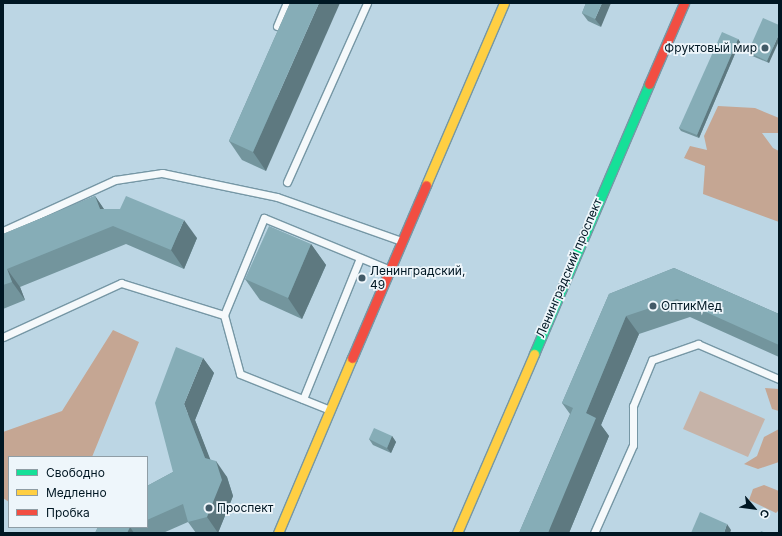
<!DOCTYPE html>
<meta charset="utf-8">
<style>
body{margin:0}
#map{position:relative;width:782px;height:536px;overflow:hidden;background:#bcd6e4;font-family:Inter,sans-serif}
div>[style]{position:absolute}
.green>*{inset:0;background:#c6b3a8}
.forest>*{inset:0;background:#c5a693}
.roads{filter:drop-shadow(1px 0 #7697a5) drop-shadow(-1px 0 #7697a5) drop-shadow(0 1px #7697a5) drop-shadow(0 -1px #7697a5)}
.lane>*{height:7px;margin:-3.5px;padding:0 3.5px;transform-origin:3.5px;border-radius:3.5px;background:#f5f9fb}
.fast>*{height:9px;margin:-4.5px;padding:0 4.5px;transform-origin:4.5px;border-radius:4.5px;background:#16e098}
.slow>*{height:9px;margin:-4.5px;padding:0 4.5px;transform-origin:4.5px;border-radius:4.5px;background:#ffcf43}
.jam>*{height:9px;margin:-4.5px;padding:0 4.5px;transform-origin:4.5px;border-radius:4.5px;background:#f24e42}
.wall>*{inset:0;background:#73959d}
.shaded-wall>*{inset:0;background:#5e7980}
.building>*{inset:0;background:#86adb7}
.dots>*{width:11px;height:11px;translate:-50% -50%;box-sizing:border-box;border:2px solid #eef6fb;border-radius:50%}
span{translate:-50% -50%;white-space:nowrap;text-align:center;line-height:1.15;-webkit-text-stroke:3.5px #eef6fb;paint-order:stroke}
.poi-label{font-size:12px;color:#001723}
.right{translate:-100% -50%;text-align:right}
.left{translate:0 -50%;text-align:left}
.street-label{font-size:12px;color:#001723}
.frame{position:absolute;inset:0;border:4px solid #001723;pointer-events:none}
.legend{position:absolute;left:8px;top:456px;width:140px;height:72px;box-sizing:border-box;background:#eef6fb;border:1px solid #8f9da5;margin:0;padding:5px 7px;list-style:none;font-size:12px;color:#001723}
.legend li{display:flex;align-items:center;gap:8px;height:20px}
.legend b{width:20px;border:1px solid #8f9da5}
.north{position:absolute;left:734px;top:488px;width:40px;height:40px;-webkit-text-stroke:3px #eef6fb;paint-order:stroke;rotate:118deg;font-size:11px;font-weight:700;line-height:16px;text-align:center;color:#001723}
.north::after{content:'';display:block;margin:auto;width:14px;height:18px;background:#001723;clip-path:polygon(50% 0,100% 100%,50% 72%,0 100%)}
</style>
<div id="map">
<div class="green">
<div style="clip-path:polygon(700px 391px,765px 419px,748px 457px,683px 429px)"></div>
</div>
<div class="forest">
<div style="clip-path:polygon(718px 106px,755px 108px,779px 118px,779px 133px,762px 133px,773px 148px,779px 151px,779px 222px,703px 194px,705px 166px,684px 158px,690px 146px,707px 150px,704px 136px)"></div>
<div style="clip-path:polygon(113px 330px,139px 342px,92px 457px,9px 457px,9px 502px,3px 498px,3px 432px,62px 411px)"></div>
<div style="clip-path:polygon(765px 388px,779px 389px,779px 411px,772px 409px)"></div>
<div style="clip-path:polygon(779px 429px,779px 462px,758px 469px,744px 464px,757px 456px,764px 437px)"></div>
<div style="clip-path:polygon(764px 485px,779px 491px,779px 510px,776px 513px,749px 500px,753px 489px)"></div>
</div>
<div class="roads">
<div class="lane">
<div style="left:277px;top:26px;width:25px;rotate:-67deg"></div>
<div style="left:287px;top:182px;width:196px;rotate:-65.9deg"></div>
<div style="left:3px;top:231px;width:123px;rotate:-24.5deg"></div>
<div style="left:115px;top:180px;width:48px;rotate:-8.5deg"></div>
<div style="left:162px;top:173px;width:117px;rotate:11.8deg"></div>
<div style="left:277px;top:197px;width:132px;rotate:19.5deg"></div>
<div style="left:224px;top:315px;width:105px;rotate:-67.6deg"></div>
<div style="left:264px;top:218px;width:136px;rotate:22.4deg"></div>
<div style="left:3px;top:337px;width:130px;rotate:-24.6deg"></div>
<div style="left:121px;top:283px;width:108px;rotate:17.3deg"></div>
<div style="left:224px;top:315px;width:61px;rotate:74.8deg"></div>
<div style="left:240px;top:374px;width:97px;rotate:21.8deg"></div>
<div style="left:303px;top:399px;width:152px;rotate:-68deg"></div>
<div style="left:594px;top:533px;width:96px;rotate:-66.1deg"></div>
<div style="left:633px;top:445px;width:39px;rotate:-90deg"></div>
<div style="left:633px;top:406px;width:50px;rotate:-67.6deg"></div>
<div style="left:652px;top:360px;width:49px;rotate:-19.2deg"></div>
<div style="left:698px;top:344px;width:88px;rotate:23.4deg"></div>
</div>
<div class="fast">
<div style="left:534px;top:354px;width:293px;rotate:-66.9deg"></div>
</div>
<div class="slow">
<div style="left:426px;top:185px;width:198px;rotate:-66.8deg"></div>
<div style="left:278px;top:533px;width:190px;rotate:-67.1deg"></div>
<div style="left:457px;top:533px;width:195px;rotate:-66.7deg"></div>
</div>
<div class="jam">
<div style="left:649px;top:84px;width:88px;rotate:-66.6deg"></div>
<div style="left:352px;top:358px;width:188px;rotate:-66.8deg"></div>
</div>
</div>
<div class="wall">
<div style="clip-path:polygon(290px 3px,266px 171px,242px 160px,229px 141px)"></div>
<div style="clip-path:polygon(586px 3px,601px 27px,588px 21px,582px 13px)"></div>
<div style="clip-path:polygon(779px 25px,769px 63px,750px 55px,748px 52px)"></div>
<div style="clip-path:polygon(738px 39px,740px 42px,699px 138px,681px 131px,679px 128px)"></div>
<div style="clip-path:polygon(95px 196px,104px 209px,197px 238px,184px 269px,126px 244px,20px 287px,25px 300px,3px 309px,3px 234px)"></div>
<div style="clip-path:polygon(311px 244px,326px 265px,302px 319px,260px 300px,245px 279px)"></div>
<div style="clip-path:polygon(674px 268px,779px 314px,779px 357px,690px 317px,639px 334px,601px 425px,609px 436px,569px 533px,519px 533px,570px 414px,562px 403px,609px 294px)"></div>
<div style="clip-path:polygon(203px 358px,214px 373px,195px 420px,210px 460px,227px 477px,233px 496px,218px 533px,196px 533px,188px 522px,163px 533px,95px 533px,98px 527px,147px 527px,147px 486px,173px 472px)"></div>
<div style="clip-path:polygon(392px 436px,396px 442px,391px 453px,373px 445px,369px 439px)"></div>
</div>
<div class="shaded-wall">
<div style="clip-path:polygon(319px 3px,340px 3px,266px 171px,253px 152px)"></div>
<div style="clip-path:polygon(602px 3px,611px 3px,601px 27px,595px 19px)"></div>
<div style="clip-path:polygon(779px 34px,779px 41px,769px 63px,767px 61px)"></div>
<div style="clip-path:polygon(738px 39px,740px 42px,699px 138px,697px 135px)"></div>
<div style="clip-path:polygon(95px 196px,108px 215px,100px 209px)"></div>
<div style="clip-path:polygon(184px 220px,197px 238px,184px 269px,171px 250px)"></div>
<div style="clip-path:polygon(311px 244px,326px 265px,302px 319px,288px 298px)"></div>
<div style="clip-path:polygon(7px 269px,20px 287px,25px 300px,12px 282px)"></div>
<div style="clip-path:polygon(626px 316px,639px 334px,601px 425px,609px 436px,569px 533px,548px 533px,586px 413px)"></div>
<div style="clip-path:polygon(203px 358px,214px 373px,195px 420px,216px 474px,205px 458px,184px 404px)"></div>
<div style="clip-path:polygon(392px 436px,396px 442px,391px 453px,387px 448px)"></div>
<div style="clip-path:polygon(216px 461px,227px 477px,233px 496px,218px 533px,207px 517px)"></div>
<div style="clip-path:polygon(727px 524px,731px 530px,730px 533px,724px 533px)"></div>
<div style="clip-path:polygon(130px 527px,134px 533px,127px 533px)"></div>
</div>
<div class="building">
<div style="clip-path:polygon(290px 3px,319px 3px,253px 152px,229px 141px)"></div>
<div style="clip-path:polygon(586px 3px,602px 3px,595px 19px,582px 13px)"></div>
<div style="clip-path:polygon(763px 18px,779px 25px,779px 34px,767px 61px,748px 52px)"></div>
<div style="clip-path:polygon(722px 32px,738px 39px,697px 135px,679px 128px)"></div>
<div style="clip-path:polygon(95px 196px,100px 209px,120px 209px,126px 196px,184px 220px,171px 250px,113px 226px,7px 269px,12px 282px,3px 285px,3px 234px)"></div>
<div style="clip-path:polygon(269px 226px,311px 244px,288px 298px,245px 279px)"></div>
<div style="clip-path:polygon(674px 268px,779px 314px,779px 345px,677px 299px,626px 316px,586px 413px,596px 418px,548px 533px,519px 533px,573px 408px,562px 403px,609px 294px)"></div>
<div style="clip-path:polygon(176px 347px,203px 358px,184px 404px,205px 458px,216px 461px,222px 480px,207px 517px,188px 522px,183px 504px,147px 520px,147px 486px,173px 472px,155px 403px)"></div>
<div style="clip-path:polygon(374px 428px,392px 436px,387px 448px,369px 439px)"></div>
<div style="clip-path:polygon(700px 512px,727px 524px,724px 533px,691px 533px)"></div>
<div style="clip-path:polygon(98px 527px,130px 527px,127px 533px,95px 533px)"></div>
<div style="clip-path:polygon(761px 531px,766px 533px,760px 533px)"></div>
</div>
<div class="dots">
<div style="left:765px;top:48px;background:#425a67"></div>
<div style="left:362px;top:278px;background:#425a67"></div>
<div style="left:653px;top:306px;background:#425a67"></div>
<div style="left:209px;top:508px;background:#425a67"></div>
</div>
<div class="poi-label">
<span class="right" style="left:757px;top:48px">Фруктовый мир</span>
<span class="left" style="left:370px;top:278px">Ленинградский,<br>49</span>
<span class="left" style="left:661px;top:306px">ОптикМед</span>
<span class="left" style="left:217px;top:508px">Проспект</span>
</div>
<div class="street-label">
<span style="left:569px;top:268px;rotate:-67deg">Ленинградский проспект</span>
</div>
<div class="frame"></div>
<ul class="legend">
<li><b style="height:5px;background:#16e098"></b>Свободно</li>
<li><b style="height:5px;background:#ffcf43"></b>Медленно</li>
<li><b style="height:5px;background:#f24e42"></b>Пробка</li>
</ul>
<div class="north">С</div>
</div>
